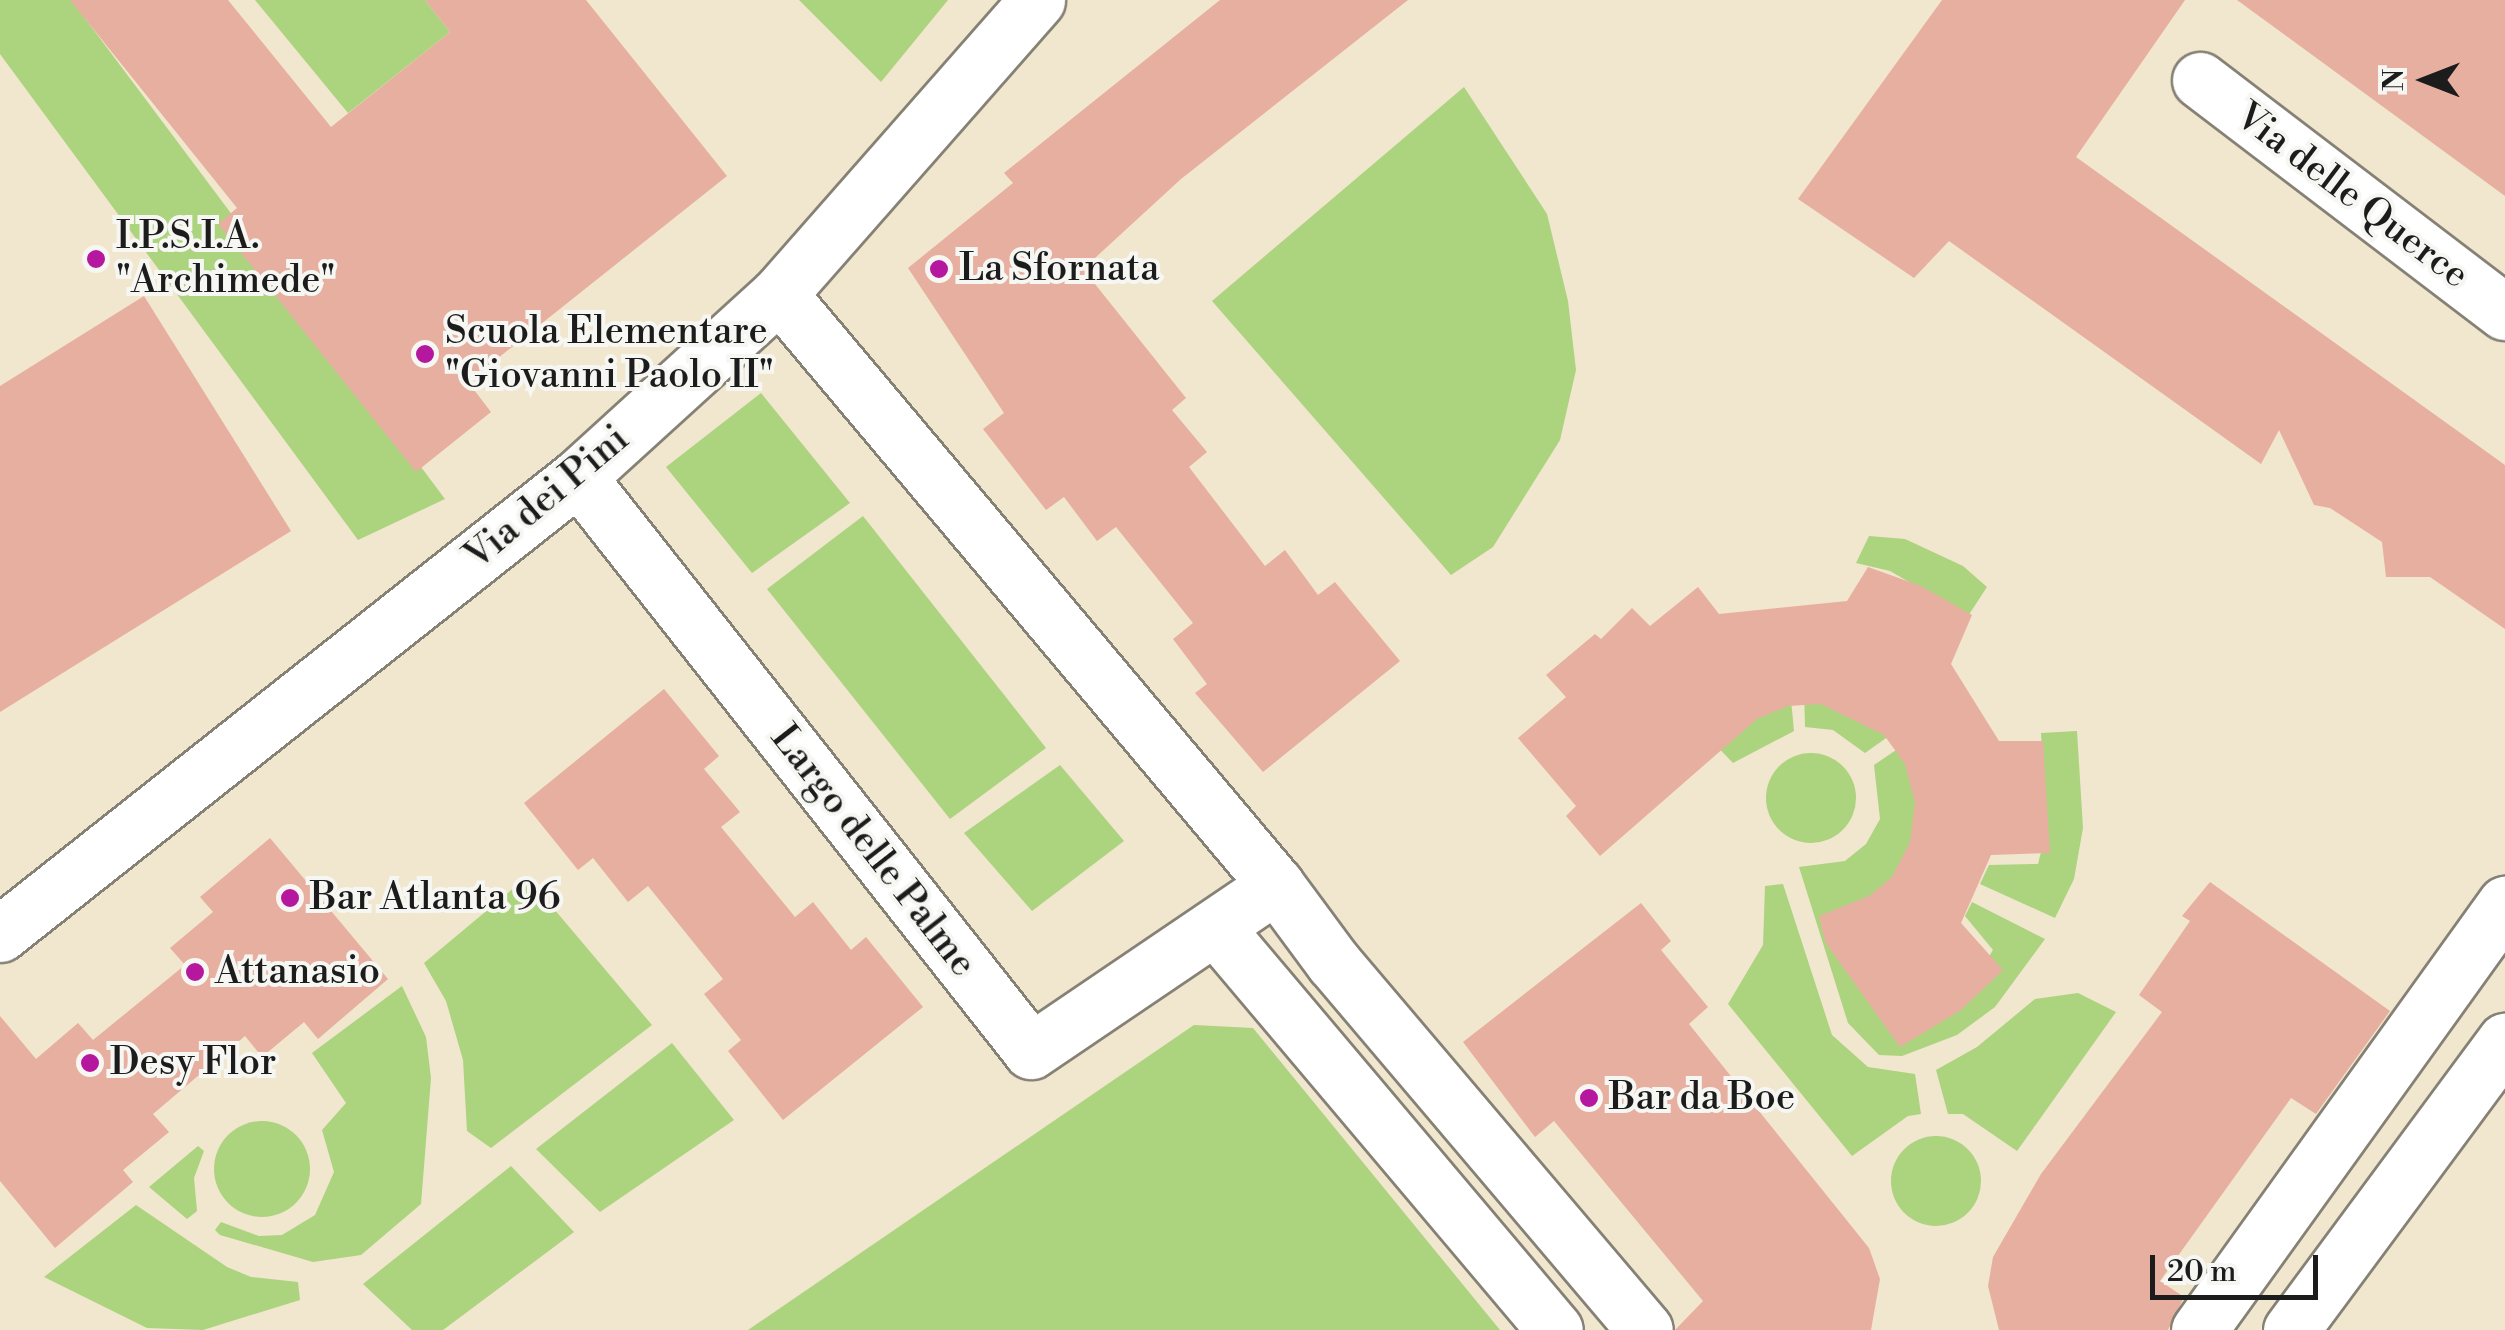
<!DOCTYPE html>
<style>
body{margin:0}
#map{position:relative;width:2505px;height:1330px;overflow:hidden;background:#f1e6ce;font-family:"Libre Bodoni",serif}
div>[style]{position:absolute}
.green>*{inset:0;background:#acd37e}
.round{border-radius:50%}
.building>*{inset:0;background:#e7afa0}
.roads{filter:drop-shadow(2px 0 #868175) drop-shadow(-2px 0 #868175) drop-shadow(0 2px #868175) drop-shadow(0 -2px #868175)}
.minor>*{height:55px;margin:-27.5px;padding:0 27.5px;transform-origin:27.5px;border-radius:27.5px;background:#fff}
.tertiary>*{height:55px;margin:-27.5px;padding:0 27.5px;transform-origin:27.5px;border-radius:27.5px;background:#fff}
.dots>*{width:28px;height:28px;translate:-50% -50%;box-sizing:border-box;border:5px solid #f6f6f2;border-radius:50%}
span{translate:-50% -50%;white-space:nowrap;text-align:center;line-height:1.15;-webkit-text-stroke:8px #f6f6f2;paint-order:stroke}
.street-label{font-size:38px;color:#1c1c1c}
.poi-label{font-size:38px;color:#1c1c1c}
.left{translate:0 -50%;text-align:left}
.north{position:absolute;left:2375px;top:30px;width:100px;height:100px;-webkit-text-stroke:8px #f6f6f2;paint-order:stroke;rotate:270deg;font-size:28px;font-weight:700;line-height:40px;text-align:center;color:#1c1c1c}
.north::after{content:'';display:block;margin:auto;width:35px;height:45px;background:#1c1c1c;clip-path:polygon(50% 0,100% 100%,50% 72%,0 100%)}
.scale{position:absolute;left:2150px;top:1255px;width:168px;height:45px;box-sizing:border-box;border:5px solid #1c1c1c;border-top:0;padding-left:12px;font-size:30px;line-height:35px;white-space:nowrap;color:#1c1c1c;-webkit-text-stroke:8px #f6f6f2;paint-order:stroke}
</style>
<div id="map">
<div class="green">
<div style="clip-path:polygon(0 0,101px 0,84px 17px,445px 499px,358px 540px,0 54px)"></div>
<div style="clip-path:polygon(255px 0,425px 0,450px 32px,348px 113px)"></div>
<div style="clip-path:polygon(799px 0,948px 0,881px 82px)"></div>
<div style="clip-path:polygon(1464px 87px,1547px 214px,1568px 301px,1576px 370px,1560px 440px,1493px 547px,1451px 575px,1212px 301px)"></div>
<div style="clip-path:polygon(761px 393px,850px 503px,752px 573px,666px 467px)"></div>
<div style="clip-path:polygon(863px 516px,1046px 748px,950px 819px,767px 589px)"></div>
<div style="clip-path:polygon(1869px 536px,1905px 539px,1963px 566px,1987px 587px,1968px 616px,1890px 571px,1856px 563px)"></div>
<div style="clip-path:polygon(1790px 689px,1794px 731px,1733px 763px,1708px 737px)"></div>
<div style="clip-path:polygon(1804px 689px,1896px 731px,1865px 753px,1833px 730px,1805px 727px)"></div>
<div style="clip-path:polygon(2077px 731px,2083px 828px,2074px 879px,2055px 918px,1980px 884px,1989px 865px,2038px 864px,2047px 828px,2041px 733px)"></div>
<div style="clip-path:polygon(1905px 744px,1914px 768px,1919px 828px,1978px 975px,1993px 950px,1965px 916px,1972px 902px,2045px 939px,1995px 1007px,1957px 1035px,1902px 1056px,1879px 1055px,1848px 1023px,1799px 867px,1845px 861px,1866px 844px,1880px 819px,1874px 765px)"></div>
<div class="round" style="left:1766px;top:753px;width:90px;height:90px"></div>
<div style="clip-path:polygon(1060px 765px,1124px 841px,1032px 911px,964px 833px)"></div>
<div style="clip-path:polygon(527px 877px,652px 1025px,491px 1148px,467px 1131px,463px 1060px,446px 1001px,424px 963px)"></div>
<div style="clip-path:polygon(1783px 884px,1832px 1035px,1868px 1067px,1915px 1074px,1921px 1114px,1908px 1116px,1852px 1156px,1728px 1004px,1763px 945px,1765px 886px)"></div>
<div style="clip-path:polygon(402px 986px,426px 1037px,431px 1078px,421px 1204px,361px 1255px,313px 1262px,220px 1235px,215px 1230px,221px 1222px,259px 1236px,282px 1235px,315px 1215px,334px 1172px,322px 1130px,346px 1103px,312px 1053px)"></div>
<div style="clip-path:polygon(2078px 993px,2116px 1012px,2017px 1151px,1963px 1114px,1948px 1114px,1936px 1070px,1977px 1047px,2035px 999px)"></div>
<div style="clip-path:polygon(1194px 1025px,1253px 1028px,1500px 1330px,748px 1330px)"></div>
<div style="clip-path:polygon(672px 1043px,734px 1120px,600px 1212px,536px 1149px)"></div>
<div class="round" style="left:214px;top:1121px;width:96px;height:96px"></div>
<div class="round" style="left:1891px;top:1136px;width:90px;height:90px"></div>
<div style="clip-path:polygon(198px 1146px,204px 1151px,194px 1178px,197px 1211px,187px 1219px,149px 1187px)"></div>
<div style="clip-path:polygon(511px 1166px,574px 1232px,443px 1330px,412px 1330px,363px 1284px)"></div>
<div style="clip-path:polygon(136px 1205px,227px 1267px,251px 1277px,298px 1282px,300px 1300px,203px 1330px,147px 1328px,44px 1277px)"></div>
</div>
<div class="building">
<div style="clip-path:polygon(70px 0,228px 0,331px 127px,450px 32px,425px 0,586px 0,727px 176px,468px 382px,491px 412px,416px 472px,218px 224px,237px 208px)"></div>
<div style="clip-path:polygon(1220px 0,1408px 0,1181px 179px,1083px 269px,1186px 398px,1172px 410px,1207px 452px,1189px 467px,1265px 566px,1285px 550px,1318px 595px,1335px 582px,1400px 661px,1263px 772px,1195px 693px,1207px 684px,1173px 639px,1193px 623px,1116px 527px,1097px 541px,1064px 497px,1046px 510px,983px 429px,1004px 413px,908px 268px,1013px 183px,1004px 173px)"></div>
<div style="clip-path:polygon(1942px 0,2185px 0,2076px 157px,2505px 465px,2505px 629px,2430px 577px,2386px 577px,2382px 542px,2330px 508px,2314px 505px,2279px 430px,2261px 464px,1949px 241px,1914px 278px,1798px 199px)"></div>
<div style="clip-path:polygon(2237px 0,2505px 0,2505px 196px)"></div>
<div style="clip-path:polygon(144px 296px,291px 531px,0 712px,0 386px)"></div>
<div style="clip-path:polygon(1868px 567px,1921px 586px,1972px 615px,1951px 664px,1999px 741px,2043px 741px,2050px 853px,1991px 855px,1961px 923px,2003px 970px,1961px 1010px,1900px 1047px,1825px 942px,1819px 916px,1869px 896px,1892px 877px,1910px 842px,1915px 803px,1905px 764px,1884px 735px,1821px 704px,1788px 706px,1757px 719px,1600px 856px,1566px 816px,1576px 806px,1518px 738px,1566px 697px,1546px 675px,1595px 634px,1601px 639px,1632px 608px,1650px 626px,1698px 587px,1719px 614px,1847px 601px)"></div>
<div style="clip-path:polygon(664px 689px,719px 756px,704px 769px,740px 812px,721px 827px,795px 917px,813px 902px,851px 950px,866px 937px,923px 1007px,783px 1120px,728px 1051px,741px 1040px,704px 994px,723px 979px,648px 886px,628px 902px,593px 858px,578px 870px,524px 803px)"></div>
<div style="clip-path:polygon(270px 838px,388px 979px,318px 1039px,304px 1022px,262px 1057px,245px 1036px,153px 1114px,169px 1132px,123px 1170px,133px 1182px,55px 1248px,0 1181px,0 1016px,36px 1059px,78px 1023px,93px 1040px,185px 965px,170px 948px,213px 912px,200px 897px)"></div>
<div style="clip-path:polygon(2210px 882px,2390px 1011px,2316px 1114px,2291px 1098px,2160px 1281px,2184px 1297px,2168px 1330px,1999px 1330px,1988px 1286px,1993px 1257px,2041px 1174px,2162px 1012px,2139px 995px,2190px 921px,2182px 916px)"></div>
<div style="clip-path:polygon(1641px 903px,1671px 941px,1661px 950px,1708px 1007px,1689px 1024px,1869px 1248px,1880px 1279px,1871px 1330px,1675px 1330px,1703px 1301px,1554px 1121px,1535px 1137px,1463px 1042px)"></div>
</div>
<div class="roads">
<div class="minor">
<div style="left:2200px;top:80px;width:383px;rotate:37.3deg"></div>
<div style="left:578px;top:477px;width:731px;rotate:51.72deg"></div>
<div style="left:1031px;top:1051px;width:296px;rotate:-34.1deg"></div>
<div style="left:1276px;top:885px;width:772px;rotate:-130.06deg"></div>
<div style="left:1276px;top:885px;width:96px;rotate:53.5deg"></div>
<div style="left:1333px;top:962px;width:482px;rotate:49.7deg"></div>
<div style="left:1215px;top:927px;width:527px;rotate:49.85deg"></div>
<div style="left:0;top:934px;width:737px;rotate:-38.33deg"></div>
<div style="left:578px;top:477px;width:272px;rotate:-42.3deg"></div>
<div style="left:779px;top:294px;width:391px;rotate:-48.7deg"></div>
</div>
<div class="tertiary">
<div style="left:2199px;top:1330px;width:525px;rotate:-54.31deg"></div>
<div style="left:2291px;top:1330px;width:360px;rotate:-53.5deg"></div>
</div>
</div>
<div class="dots">
<div style="left:96px;top:259px;background:#b5179e"></div>
<div style="left:939px;top:269px;background:#b5179e"></div>
<div style="left:425px;top:354px;background:#b5179e"></div>
<div style="left:290px;top:898px;background:#b5179e"></div>
<div style="left:195px;top:972px;background:#b5179e"></div>
<div style="left:90px;top:1063px;background:#b5179e"></div>
<div style="left:1589px;top:1098px;background:#b5179e"></div>
</div>
<div class="street-label">
<span style="left:2352px;top:196px;rotate:37deg">Via delle Querce</span>
<span style="left:547px;top:498px;rotate:-40deg">Via dei Pini</span>
<span style="left:873px;top:851px;rotate:52deg">Largo delle Palme</span>
</div>
<div class="poi-label">
<span class="left" style="left:116px;top:259px">I.P.S.I.A.<br>"Archimede"</span>
<span class="left" style="left:959px;top:269px">La Sfornata</span>
<span class="left" style="left:445px;top:354px">Scuola Elementare<br>"Giovanni Paolo II"</span>
<span class="left" style="left:310px;top:898px">Bar Atlanta 96</span>
<span class="left" style="left:215px;top:972px">Attanasio</span>
<span class="left" style="left:110px;top:1063px">Desy Flor</span>
<span class="left" style="left:1609px;top:1098px">Bar da Boe</span>
</div>
<div class="north">N</div>
<div class="scale">20 m</div>
</div>
